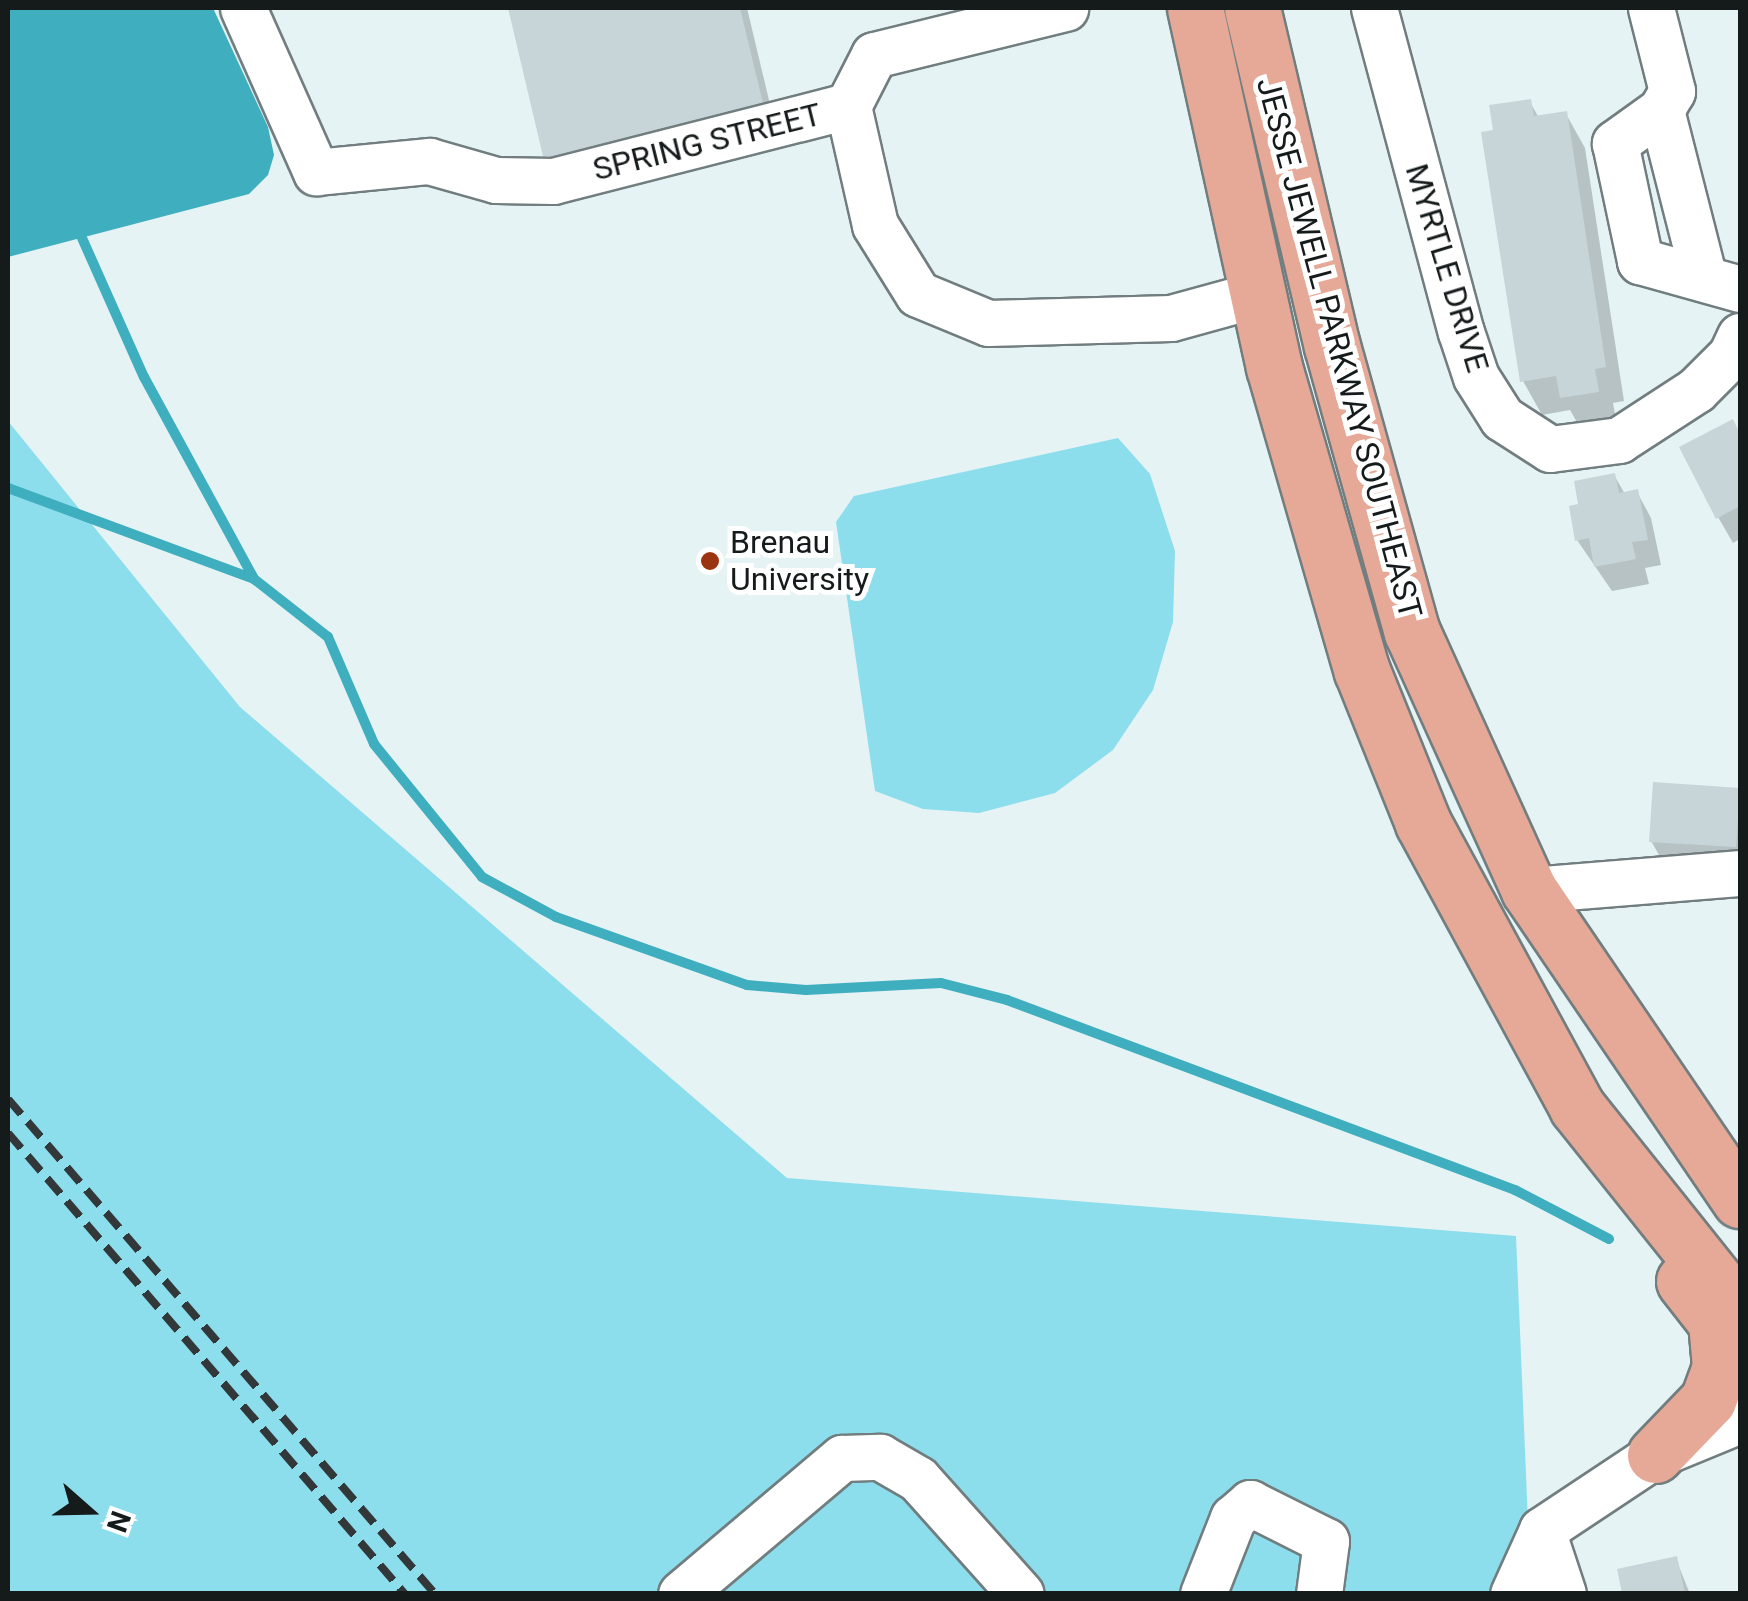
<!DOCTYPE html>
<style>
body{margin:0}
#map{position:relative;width:1748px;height:1601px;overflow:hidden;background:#e5f3f5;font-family:Roboto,sans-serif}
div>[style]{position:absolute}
.green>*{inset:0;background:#8ddeec}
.water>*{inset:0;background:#3faebf}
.shadow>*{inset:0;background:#0003}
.stream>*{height:10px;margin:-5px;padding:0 5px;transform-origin:5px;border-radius:5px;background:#3faebf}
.building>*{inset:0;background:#c8d5d8}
.roads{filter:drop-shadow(2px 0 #717d7f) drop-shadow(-2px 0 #717d7f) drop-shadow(0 2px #717d7f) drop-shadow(0 -2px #717d7f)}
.minor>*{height:45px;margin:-22.5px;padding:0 22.5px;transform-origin:22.5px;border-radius:22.5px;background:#fff}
.major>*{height:55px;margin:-27.5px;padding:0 27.5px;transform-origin:27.5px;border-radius:27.5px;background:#e6a997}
.rail>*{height:8px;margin-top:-4px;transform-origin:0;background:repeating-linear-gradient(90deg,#32383a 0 20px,transparent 0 30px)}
.dots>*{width:28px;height:28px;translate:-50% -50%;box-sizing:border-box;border:5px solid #fff;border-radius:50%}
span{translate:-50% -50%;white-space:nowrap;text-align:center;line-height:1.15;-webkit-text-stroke:10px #fff;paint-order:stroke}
.street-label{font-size:32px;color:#151a1b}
.poi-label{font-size:32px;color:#151a1b}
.left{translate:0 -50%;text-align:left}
.frame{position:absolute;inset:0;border:10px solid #151a1b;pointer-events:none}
.north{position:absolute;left:40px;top:1461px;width:100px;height:100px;-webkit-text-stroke:8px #fff;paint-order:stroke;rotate:110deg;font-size:28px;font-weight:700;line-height:40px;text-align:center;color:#151a1b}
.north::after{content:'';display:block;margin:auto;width:35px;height:45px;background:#151a1b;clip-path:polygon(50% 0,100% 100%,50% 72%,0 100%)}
</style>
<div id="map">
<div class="green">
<div style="clip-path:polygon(8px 421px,240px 707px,787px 1178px,1516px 1236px,1531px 1593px,8px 1593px)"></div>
<div style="clip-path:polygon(1118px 438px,1150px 474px,1175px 551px,1173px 622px,1153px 690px,1113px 750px,1055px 793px,979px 813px,923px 809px,875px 791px,836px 522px,854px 496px)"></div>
</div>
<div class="water">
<div style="clip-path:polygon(8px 8px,213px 8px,268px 127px,274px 155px,268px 175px,249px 194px,8px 257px)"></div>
</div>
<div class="shadow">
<div style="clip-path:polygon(511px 8px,747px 8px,779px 142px,548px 168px)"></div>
<div style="clip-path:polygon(1530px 102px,1539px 118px,1566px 114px,1585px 148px,1624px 401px,1613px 403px,1617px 425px,1582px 431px,1570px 410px,1542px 415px,1523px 381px,1496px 132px)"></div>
<div style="clip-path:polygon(1732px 423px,1740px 437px,1740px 539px,1733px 543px,1718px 517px)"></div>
<div style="clip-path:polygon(1614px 475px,1625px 494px,1637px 492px,1651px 518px,1661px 565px,1645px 568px,1649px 584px,1612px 591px,1577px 540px,1581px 506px)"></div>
<div style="clip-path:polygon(1738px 790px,1740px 872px,1666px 867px,1651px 841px)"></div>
<div style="clip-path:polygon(1676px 1559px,1690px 1594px,1625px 1594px)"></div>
</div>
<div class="stream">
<div style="left:82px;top:238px;width:152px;rotate:66deg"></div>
<div style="left:144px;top:377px;width:230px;rotate:61.4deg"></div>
<div style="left:8px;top:488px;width:262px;rotate:20.3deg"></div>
<div style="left:254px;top:579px;width:94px;rotate:38.1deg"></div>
<div style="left:328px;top:637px;width:116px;rotate:66.7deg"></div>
<div style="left:374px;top:744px;width:171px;rotate:50.9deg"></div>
<div style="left:482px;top:877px;width:84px;rotate:28.4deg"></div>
<div style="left:556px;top:917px;width:203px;rotate:19.6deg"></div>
<div style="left:747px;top:985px;width:59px;rotate:4.8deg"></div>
<div style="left:806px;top:990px;width:135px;rotate:-3deg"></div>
<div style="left:941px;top:983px;width:68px;rotate:14.4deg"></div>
<div style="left:1007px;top:1000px;width:542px;rotate:20.51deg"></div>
<div style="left:1515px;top:1190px;width:106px;rotate:27.5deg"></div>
</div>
<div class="building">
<div style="clip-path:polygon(508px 8px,740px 8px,766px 116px,546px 169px)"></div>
<div style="clip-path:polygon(1531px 99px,1534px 116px,1567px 111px,1606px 367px,1595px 369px,1599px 392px,1560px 398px,1556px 376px,1520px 382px,1481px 132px,1493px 130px,1489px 105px)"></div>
<div style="clip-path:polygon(1733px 419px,1740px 434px,1740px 506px,1716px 519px,1679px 447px)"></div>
<div style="clip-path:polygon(1615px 473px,1619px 493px,1638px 489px,1648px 540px,1632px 542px,1636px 559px,1594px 567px,1589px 538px,1575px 541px,1569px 506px,1578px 504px,1574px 481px)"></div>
<div style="clip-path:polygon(1653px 782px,1740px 788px,1736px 847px,1649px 842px)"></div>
<div style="clip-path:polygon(1677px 1556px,1685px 1594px,1622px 1594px,1617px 1569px)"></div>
</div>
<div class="roads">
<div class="minor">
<div style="left:243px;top:8px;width:180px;rotate:66deg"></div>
<div style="left:316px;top:172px;width:114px;rotate:-5.6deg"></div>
<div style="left:429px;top:161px;width:70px;rotate:15.8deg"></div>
<div style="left:496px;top:180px;width:57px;rotate:1deg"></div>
<div style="left:553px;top:181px;width:304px;rotate:-14.3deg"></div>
<div style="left:848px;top:106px;width:57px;rotate:-63deg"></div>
<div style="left:874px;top:55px;width:197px;rotate:-13.8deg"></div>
<div style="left:1374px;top:8px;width:335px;rotate:75deg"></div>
<div style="left:1461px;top:332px;width:47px;rotate:71.6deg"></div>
<div style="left:1476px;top:377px;width:49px;rotate:57.6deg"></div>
<div style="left:1502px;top:418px;width:57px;rotate:32.9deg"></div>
<div style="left:1550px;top:449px;width:70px;rotate:-7.4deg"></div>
<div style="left:1619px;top:440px;width:92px;rotate:-33deg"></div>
<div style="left:1696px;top:390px;width:49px;rotate:-45deg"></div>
<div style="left:1731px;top:355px;width:21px;rotate:-65deg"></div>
<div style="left:1651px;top:8px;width:86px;rotate:75.8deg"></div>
<div style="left:1672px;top:91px;width:22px;rotate:120deg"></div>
<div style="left:1661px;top:110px;width:57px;rotate:144.3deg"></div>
<div style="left:1615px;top:143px;width:121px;rotate:78deg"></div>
<div style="left:1640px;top:261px;width:104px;rotate:15.6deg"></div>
<div style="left:848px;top:106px;width:122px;rotate:77.2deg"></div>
<div style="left:875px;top:225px;width:81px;rotate:58.1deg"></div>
<div style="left:918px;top:294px;width:76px;rotate:22.5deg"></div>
<div style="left:988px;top:323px;width:183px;rotate:-1.6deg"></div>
<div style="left:1171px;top:318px;width:90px;rotate:-15.4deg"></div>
<div style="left:1661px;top:110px;width:174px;rotate:75.7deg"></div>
<div style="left:1529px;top:890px;width:212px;rotate:-4.6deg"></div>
<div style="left:1542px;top:1530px;width:67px;rotate:71.8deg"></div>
<div style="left:681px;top:1594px;width:211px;rotate:-40.2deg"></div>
<div style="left:842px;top:1458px;width:38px;rotate:-2deg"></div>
<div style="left:880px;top:1457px;width:44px;rotate:30.1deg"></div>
<div style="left:918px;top:1479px;width:154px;rotate:48.2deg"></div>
<div style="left:1203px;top:1594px;width:82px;rotate:-68.5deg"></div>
<div style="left:1233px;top:1518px;width:23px;rotate:-41deg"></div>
<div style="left:1250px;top:1503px;width:85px;rotate:26.6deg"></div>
<div style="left:1326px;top:1541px;width:53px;rotate:97.5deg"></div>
<div style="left:1513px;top:1594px;width:70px;rotate:-65.6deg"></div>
<div style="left:1542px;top:1530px;width:136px;rotate:-33.6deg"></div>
<div style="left:1655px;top:1455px;width:92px;rotate:-22.4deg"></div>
</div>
<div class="major">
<div style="left:1195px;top:8px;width:368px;rotate:77.6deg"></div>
<div style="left:1274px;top:367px;width:316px;rotate:73.9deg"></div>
<div style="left:1362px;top:671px;width:164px;rotate:68.1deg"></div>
<div style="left:1423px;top:823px;width:323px;rotate:61.5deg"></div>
<div style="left:1577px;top:1107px;width:261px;rotate:51.4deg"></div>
<div style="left:1252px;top:8px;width:347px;rotate:76.7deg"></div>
<div style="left:1332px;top:346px;width:297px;rotate:74.4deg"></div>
<div style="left:1412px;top:632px;width:283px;rotate:65.6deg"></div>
<div style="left:1529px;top:890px;width:375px;rotate:55.8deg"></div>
<div style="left:1655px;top:1455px;width:76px;rotate:-46.1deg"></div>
<div style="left:1708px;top:1400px;width:35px;rotate:-70deg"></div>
<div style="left:1720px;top:1367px;width:45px;rotate:-95.1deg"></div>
<div style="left:1716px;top:1322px;width:52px;rotate:-128deg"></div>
</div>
</div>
<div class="rail">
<div style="left:8px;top:1099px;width:654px;rotate:49.22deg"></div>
<div style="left:8px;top:1133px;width:608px;rotate:49.27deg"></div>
</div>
<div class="dots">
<div style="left:710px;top:561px;background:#9b3410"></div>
</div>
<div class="street-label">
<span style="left:707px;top:142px;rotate:-14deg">SPRING STREET</span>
<span style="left:1447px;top:268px;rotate:73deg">MYRTLE DRIVE</span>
<span style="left:1339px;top:348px;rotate:75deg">JESSE JEWELL PARKWAY SOUTHEAST</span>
</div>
<div class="poi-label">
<span class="left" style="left:730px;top:561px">Brenau<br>University</span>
</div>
<div class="frame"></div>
<div class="north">N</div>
</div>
